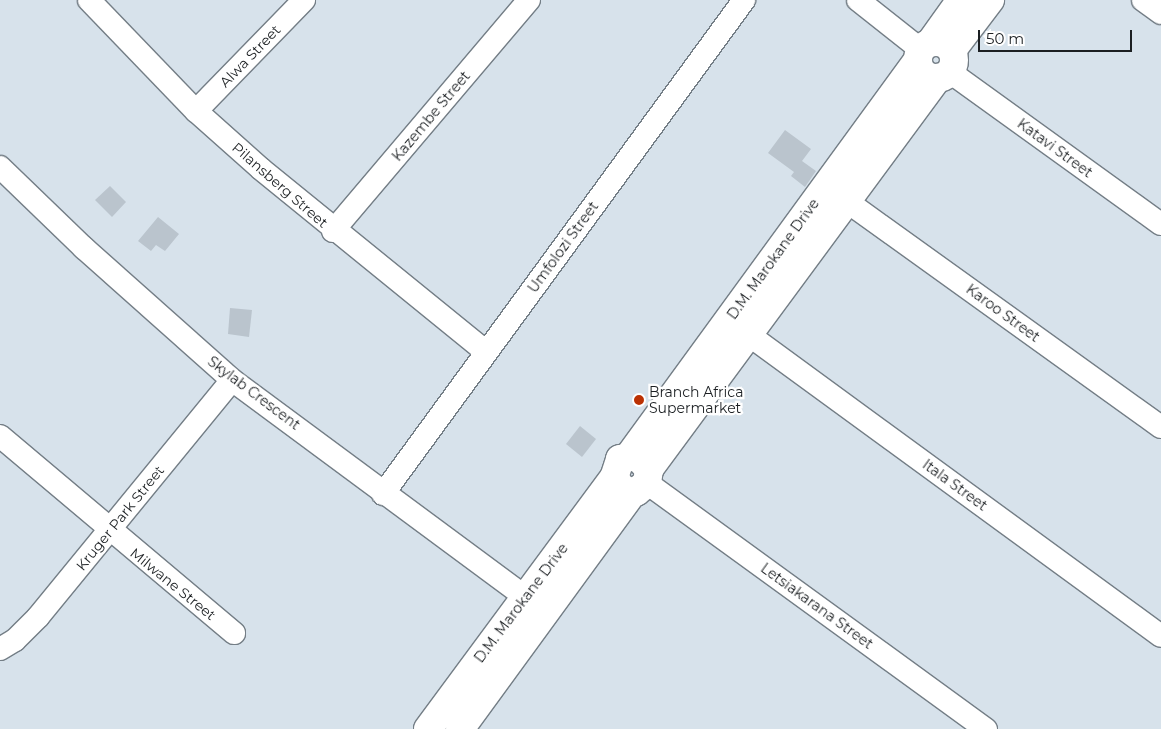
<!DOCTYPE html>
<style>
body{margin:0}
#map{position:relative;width:1161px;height:729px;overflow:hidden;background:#d7e2eb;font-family:Montserrat,sans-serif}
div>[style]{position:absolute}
.building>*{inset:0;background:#bac4cd}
.roads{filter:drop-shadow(1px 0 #747e86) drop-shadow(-1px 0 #747e86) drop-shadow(0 1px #747e86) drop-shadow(0 -1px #747e86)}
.minor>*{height:22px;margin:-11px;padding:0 11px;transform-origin:11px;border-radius:11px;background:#fff}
.major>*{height:28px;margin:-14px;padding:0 14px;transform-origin:14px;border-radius:14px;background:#fff}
.major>.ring{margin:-14px;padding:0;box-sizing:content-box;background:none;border:28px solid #fff;border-radius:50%}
.dots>*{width:14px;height:14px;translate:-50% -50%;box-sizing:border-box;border:2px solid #fff;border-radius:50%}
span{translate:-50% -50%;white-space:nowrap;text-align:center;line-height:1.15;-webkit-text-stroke:4.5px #fff;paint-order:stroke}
.street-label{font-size:14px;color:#1b1f22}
.poi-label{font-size:14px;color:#1b1f22}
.left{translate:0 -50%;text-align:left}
.scale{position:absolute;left:978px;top:30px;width:154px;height:22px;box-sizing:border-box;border:2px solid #1b1f22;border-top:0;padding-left:6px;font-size:15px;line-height:18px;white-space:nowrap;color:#1b1f22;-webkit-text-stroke:4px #fff;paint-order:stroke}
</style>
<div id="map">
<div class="building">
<div style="clip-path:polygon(785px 130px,811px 149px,802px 161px,816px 171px,805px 187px,791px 176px,794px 172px,768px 153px)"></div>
<div style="clip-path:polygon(110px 186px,126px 202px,112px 217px,95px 200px)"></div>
<div style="clip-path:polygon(158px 217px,179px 234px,165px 251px,156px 245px,151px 251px,138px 241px)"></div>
<div style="clip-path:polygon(230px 308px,252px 310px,249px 337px,228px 334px)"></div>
<div style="clip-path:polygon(580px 426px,596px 439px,582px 457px,566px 444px)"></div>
</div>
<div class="roads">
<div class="minor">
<div style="left:89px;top:0;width:154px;rotate:46.1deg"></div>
<div style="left:196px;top:111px;width:87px;rotate:41.7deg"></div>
<div style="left:261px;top:169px;width:290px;rotate:39.1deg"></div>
<div style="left:858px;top:0;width:79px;rotate:38.3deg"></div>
<div style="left:1143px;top:0;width:22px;rotate:36deg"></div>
<div style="left:950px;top:72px;width:260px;rotate:35.8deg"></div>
<div style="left:196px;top:111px;width:155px;rotate:-45.8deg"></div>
<div style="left:0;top:167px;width:117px;rotate:44deg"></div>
<div style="left:84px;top:248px;width:198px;rotate:41.7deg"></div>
<div style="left:232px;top:380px;width:365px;rotate:36.5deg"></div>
<div style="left:845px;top:200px;width:389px;rotate:35.7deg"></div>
<div style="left:333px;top:231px;width:303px;rotate:-49.7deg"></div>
<div style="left:749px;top:335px;width:510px;rotate:36.15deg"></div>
<div style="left:0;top:436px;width:306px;rotate:40.1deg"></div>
<div style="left:647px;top:483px;width:419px;rotate:36deg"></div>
<div style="left:383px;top:494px;width:612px;rotate:-53.84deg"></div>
<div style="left:0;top:649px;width:17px;rotate:-31deg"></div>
<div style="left:15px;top:640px;width:33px;rotate:-45deg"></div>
<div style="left:38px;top:617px;width:306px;rotate:-50.7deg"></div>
</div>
<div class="major">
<div class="ring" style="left:918px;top:42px;width:8px;height:8px"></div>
<div style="left:931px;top:42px;width:52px;rotate:-54.5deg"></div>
<div style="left:952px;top:50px;width:63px;rotate:-52.8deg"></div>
<div style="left:630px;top:455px;width:487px;rotate:-53.9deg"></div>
<div style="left:649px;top:469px;width:486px;rotate:-53.6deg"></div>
<div style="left:428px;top:729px;width:312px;rotate:-53.5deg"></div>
<div style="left:614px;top:478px;width:20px;rotate:-72deg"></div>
<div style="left:620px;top:459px;width:17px;rotate:-10deg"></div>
<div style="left:637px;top:456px;width:18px;rotate:47deg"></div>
<div style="left:649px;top:469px;width:14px;rotate:98deg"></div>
<div style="left:647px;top:483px;width:14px;rotate:141deg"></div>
<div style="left:636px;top:492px;width:13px;rotate:-171deg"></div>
<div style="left:623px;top:490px;width:15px;rotate:-127deg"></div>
<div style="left:460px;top:729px;width:293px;rotate:-53.9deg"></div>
</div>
</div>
<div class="dots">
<div style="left:639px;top:400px;background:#bb3103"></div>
</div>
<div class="street-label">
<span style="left:250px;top:56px;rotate:-46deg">Alwa Street</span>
<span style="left:431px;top:116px;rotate:-50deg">Kazembe Street</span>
<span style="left:1055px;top:148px;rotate:36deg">Katavi Street</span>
<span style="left:280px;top:185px;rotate:41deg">Pilansberg Street</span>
<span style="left:563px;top:247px;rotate:-54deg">Umfolozi Street</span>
<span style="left:773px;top:259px;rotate:-54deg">D.M. Marokane Drive</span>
<span style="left:1003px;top:313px;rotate:36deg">Karoo Street</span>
<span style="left:254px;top:393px;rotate:37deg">Skylab Crescent</span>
<span style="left:955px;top:485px;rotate:36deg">Itala Street</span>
<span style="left:120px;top:518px;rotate:-51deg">Kruger Park Street</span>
<span style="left:173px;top:584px;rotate:39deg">Milwane Street</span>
<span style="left:521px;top:603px;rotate:-53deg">D.M. Marokane Drive</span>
<span style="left:817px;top:606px;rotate:36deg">Letsiakarana Street</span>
</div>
<div class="poi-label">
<span class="left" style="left:649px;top:400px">Branch Africa<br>Supermarket</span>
</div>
<div class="scale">50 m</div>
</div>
